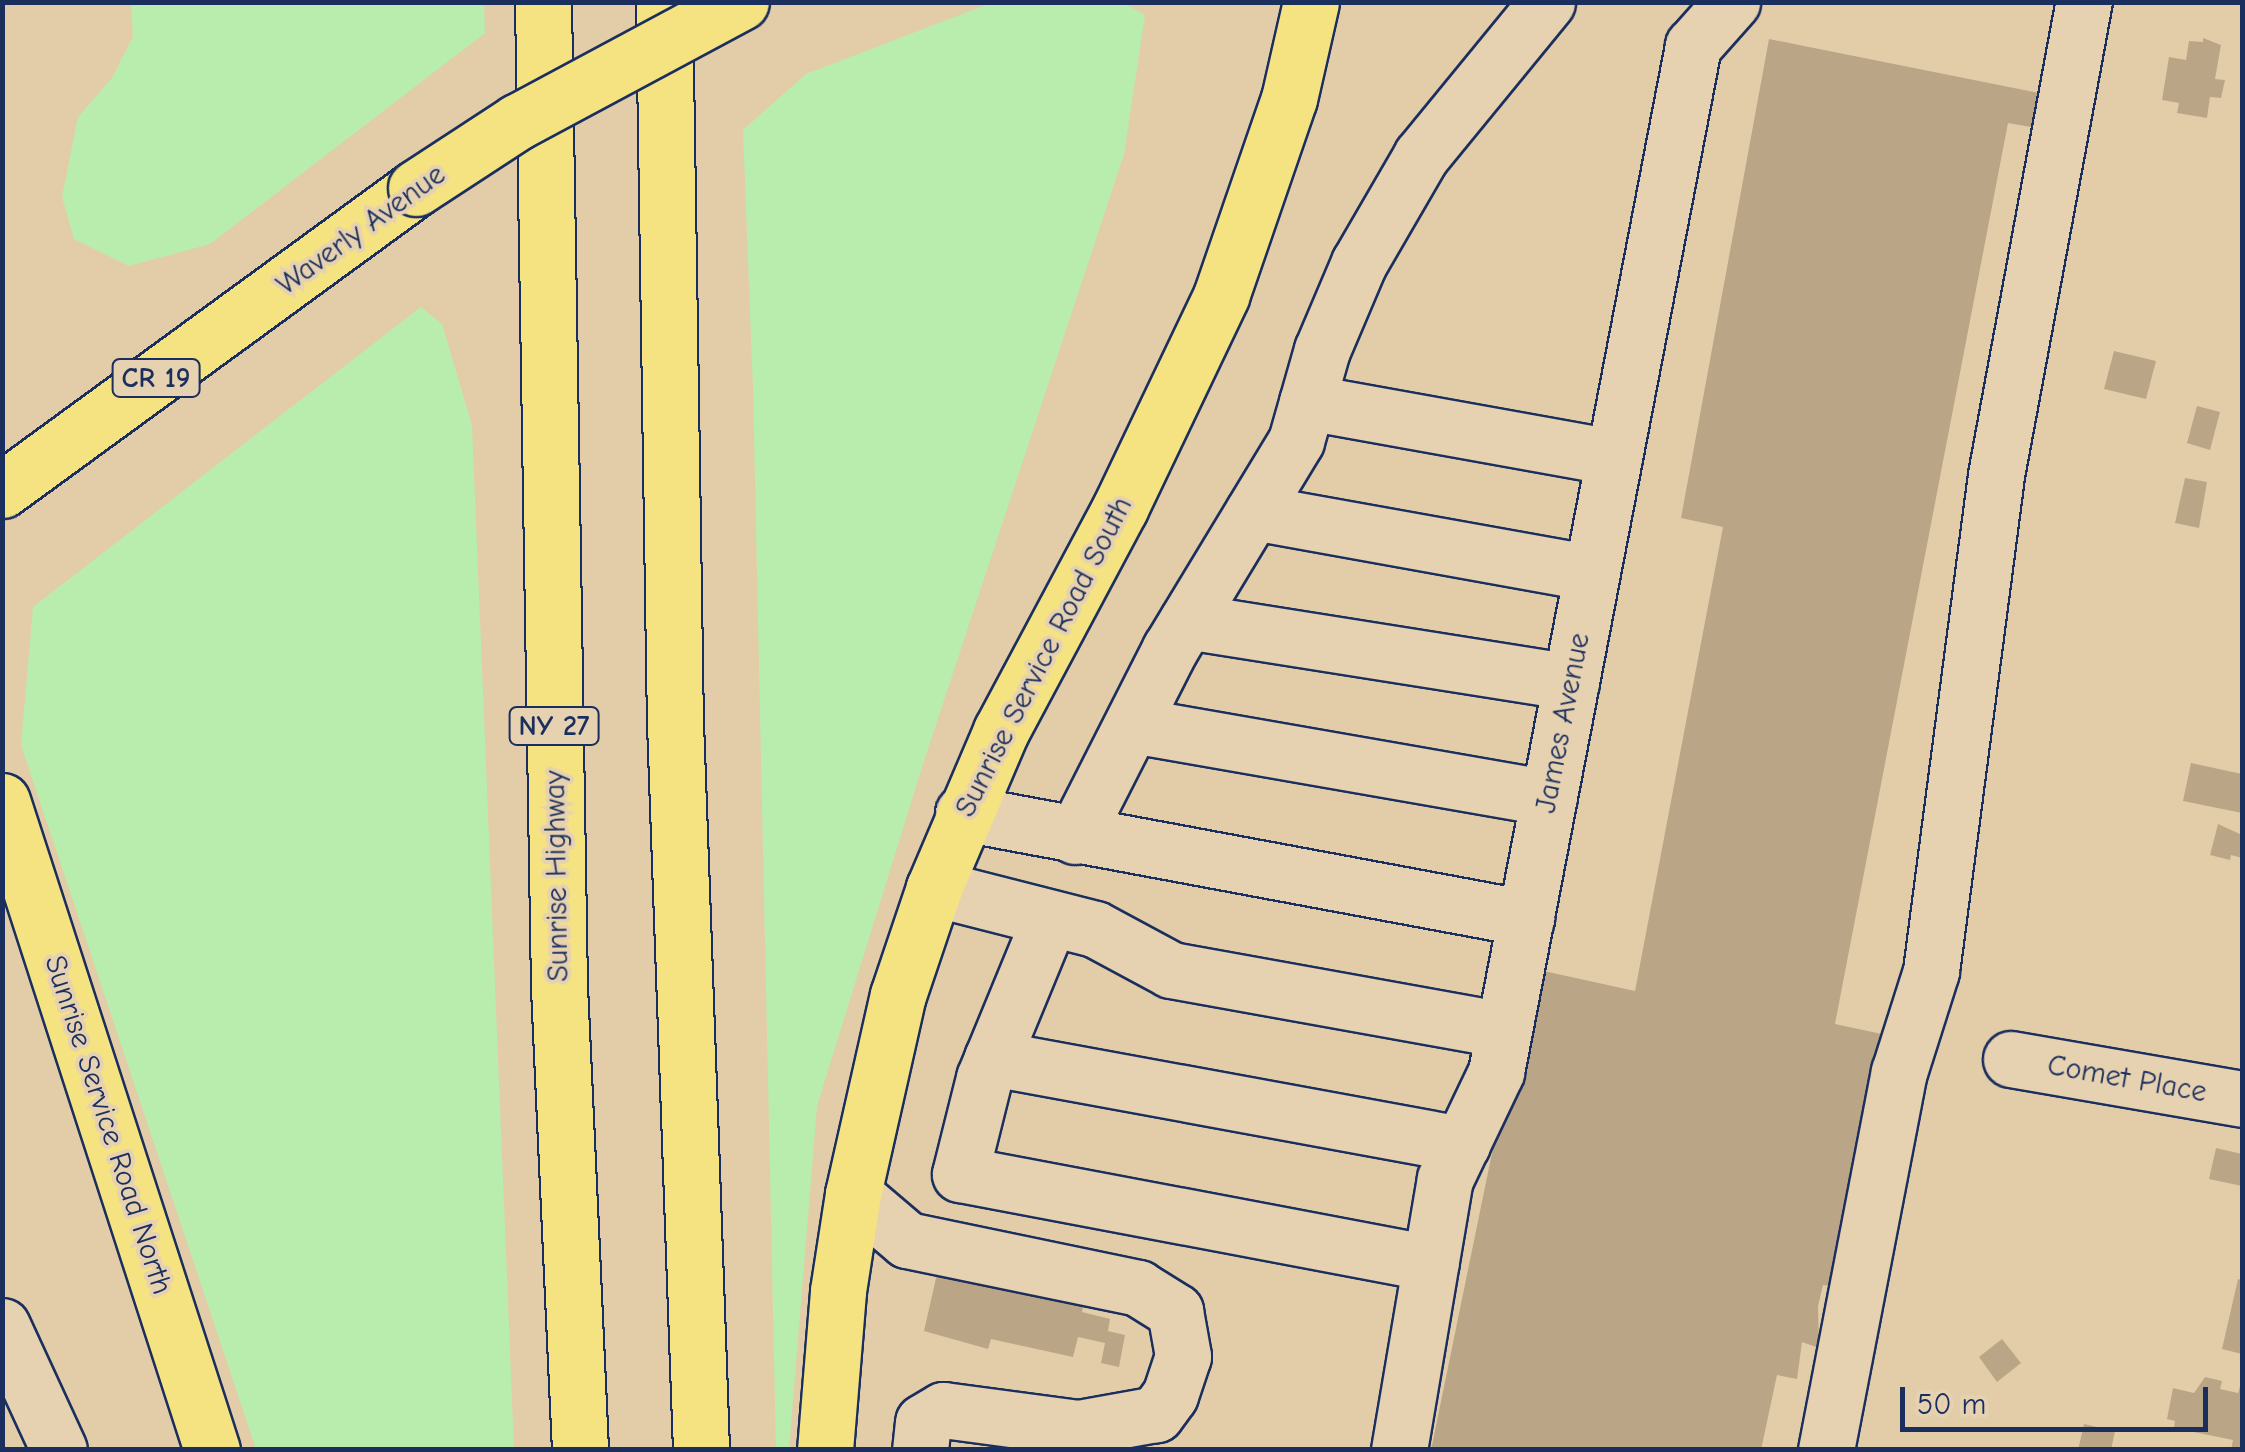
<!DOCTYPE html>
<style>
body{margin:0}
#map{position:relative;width:2245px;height:1452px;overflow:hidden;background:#e3cda9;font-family:"Comic Neue",sans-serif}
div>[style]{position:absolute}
.green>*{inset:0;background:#b8edae}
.building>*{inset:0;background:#baa686}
.roads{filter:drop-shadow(2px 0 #1b2f5e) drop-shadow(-2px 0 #1b2f5e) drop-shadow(0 2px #1b2f5e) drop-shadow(0 -2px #1b2f5e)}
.minor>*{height:55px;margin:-27.5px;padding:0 27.5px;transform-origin:27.5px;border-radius:27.5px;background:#e6d1b0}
.major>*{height:55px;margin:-27.5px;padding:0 27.5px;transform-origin:27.5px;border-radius:27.5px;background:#f5e382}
.highway>*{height:55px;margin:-27.5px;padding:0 27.5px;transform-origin:27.5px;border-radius:27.5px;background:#f5e382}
.bridges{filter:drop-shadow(2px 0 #1b2f5e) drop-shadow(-2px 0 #1b2f5e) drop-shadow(0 2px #1b2f5e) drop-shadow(0 -2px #1b2f5e)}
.major-bridge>*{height:55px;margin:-27.5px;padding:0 27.5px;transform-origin:27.5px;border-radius:27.5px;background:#f5e382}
span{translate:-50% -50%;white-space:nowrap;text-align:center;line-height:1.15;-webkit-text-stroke:8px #e6d1b0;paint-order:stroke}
.shield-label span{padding:2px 8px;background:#e6d1b0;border:2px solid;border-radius:8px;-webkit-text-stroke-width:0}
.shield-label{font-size:28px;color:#1b2f5e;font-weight:700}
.street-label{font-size:30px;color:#1b2f5e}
.frame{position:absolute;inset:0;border:5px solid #1b2f5e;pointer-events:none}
.scale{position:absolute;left:1900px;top:1387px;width:308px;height:45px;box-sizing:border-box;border:5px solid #1b2f5e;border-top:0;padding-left:12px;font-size:30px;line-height:35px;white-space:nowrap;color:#1b2f5e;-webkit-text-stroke:8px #e6d1b0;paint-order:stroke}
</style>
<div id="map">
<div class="green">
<div style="clip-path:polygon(131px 3px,484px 3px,485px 33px,210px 244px,129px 266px,74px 239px,62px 197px,78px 117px,112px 78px,133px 37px)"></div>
<div style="clip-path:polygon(991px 3px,1123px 3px,1145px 15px,1124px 154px,922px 767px,817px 1106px,789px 1449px,776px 1449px,753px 389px,743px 130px,806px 74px)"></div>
<div style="clip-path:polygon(421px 307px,442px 324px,472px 425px,514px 1449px,256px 1449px,21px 745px,33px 607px)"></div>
</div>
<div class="building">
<div style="clip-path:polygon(2203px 38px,2221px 45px,2215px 79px,2225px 80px,2221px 98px,2210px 97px,2207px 118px,2177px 113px,2179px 103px,2162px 100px,2169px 57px,2186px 60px,2189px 41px,2203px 42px)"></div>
<div style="clip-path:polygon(1769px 39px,2044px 94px,2037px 128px,2008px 123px,1835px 1024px,1896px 1037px,1845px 1288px,1823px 1285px,1818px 1306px,1819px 1348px,1802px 1342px,1797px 1379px,1777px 1375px,1761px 1450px,1431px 1450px,1530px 968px,1635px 991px,1723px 527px,1681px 518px)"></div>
<div style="clip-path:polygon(2114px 351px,2156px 361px,2146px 399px,2104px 389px)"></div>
<div style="clip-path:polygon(2197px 406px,2220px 412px,2210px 450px,2187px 443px)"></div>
<div style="clip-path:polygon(2185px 478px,2207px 482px,2199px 528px,2175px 523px)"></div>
<div style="clip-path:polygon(2191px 763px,2242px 774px,2242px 813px,2183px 801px)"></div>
<div style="clip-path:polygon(2218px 824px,2242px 835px,2242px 858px,2231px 855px,2230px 860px,2210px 855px)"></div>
<div style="clip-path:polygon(2216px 1148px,2242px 1154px,2242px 1186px,2209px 1179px)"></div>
<div style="clip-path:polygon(939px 1265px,1085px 1298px,1082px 1312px,1110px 1319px,1108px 1331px,1125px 1335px,1119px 1367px,1101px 1363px,1105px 1343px,1078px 1337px,1073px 1357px,991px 1339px,988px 1349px,924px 1331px)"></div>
<div style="clip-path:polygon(2238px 1279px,2242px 1280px,2242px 1354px,2222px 1349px)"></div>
<div style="clip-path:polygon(2002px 1339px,2021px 1363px,1997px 1382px,1979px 1357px)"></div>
<div style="clip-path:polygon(2205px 1377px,2222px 1381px,2220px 1389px,2238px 1393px,2242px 1379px,2242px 1450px,2231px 1450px,2233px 1440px,2174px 1428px,2175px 1421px,2167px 1419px,2173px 1388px,2194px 1393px)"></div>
<div style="clip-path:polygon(2084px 1424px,2115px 1431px,2111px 1450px,2078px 1450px)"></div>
</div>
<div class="roads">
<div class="minor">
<div style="left:1307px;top:402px;width:312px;rotate:10.2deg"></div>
<div style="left:1253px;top:512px;width:344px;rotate:10.2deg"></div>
<div style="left:1187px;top:621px;width:389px;rotate:9deg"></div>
<div style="left:1132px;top:725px;width:423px;rotate:9.9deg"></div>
<div style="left:963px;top:813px;width:573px;rotate:10.56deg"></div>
<div style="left:1075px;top:836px;width:210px;rotate:-63.1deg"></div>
<div style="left:1170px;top:649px;width:243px;rotate:-58.8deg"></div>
<div style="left:1296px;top:441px;width:95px;rotate:-74.1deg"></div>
<div style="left:1322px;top:350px;width:95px;rotate:-67deg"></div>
<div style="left:1359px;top:263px;width:124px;rotate:-59.9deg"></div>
<div style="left:1421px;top:156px;width:199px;rotate:-50.7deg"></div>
<div style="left:934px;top:888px;width:166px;rotate:14.3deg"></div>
<div style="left:1095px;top:929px;width:86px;rotate:28.3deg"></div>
<div style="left:1171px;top:970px;width:338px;rotate:10.2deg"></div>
<div style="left:1050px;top:918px;width:173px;rotate:112.4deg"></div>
<div style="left:984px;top:1078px;width:99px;rotate:104deg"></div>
<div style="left:960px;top:1174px;width:479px;rotate:10.7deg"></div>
<div style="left:992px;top:1058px;width:478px;rotate:10.4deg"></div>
<div style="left:2011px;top:1059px;width:234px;rotate:9.8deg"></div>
<div style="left:853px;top:1194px;width:71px;rotate:40.4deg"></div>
<div style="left:907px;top:1240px;width:236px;rotate:11.7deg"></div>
<div style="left:1138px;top:1288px;width:44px;rotate:31.9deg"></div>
<div style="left:1175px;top:1311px;width:46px;rotate:79.9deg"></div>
<div style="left:1183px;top:1356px;width:41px;rotate:108.4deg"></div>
<div style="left:1170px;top:1395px;width:24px;rotate:126deg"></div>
<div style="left:1156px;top:1414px;width:79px;rotate:169.8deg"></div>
<div style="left:1078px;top:1428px;width:136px;rotate:-172.4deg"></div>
<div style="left:943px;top:1410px;width:23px;rotate:149deg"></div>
<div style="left:923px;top:1422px;width:28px;rotate:96deg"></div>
<div style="left:2px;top:1326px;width:136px;rotate:65.3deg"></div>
<div style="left:1399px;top:1450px;width:275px;rotate:-80.4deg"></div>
<div style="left:1445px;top:1179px;width:119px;rotate:-64.5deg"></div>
<div style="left:1496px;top:1072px;width:1045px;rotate:-79.13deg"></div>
<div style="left:1693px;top:46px;width:59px;rotate:-48.4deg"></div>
<div style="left:1826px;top:1450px;width:385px;rotate:-79.1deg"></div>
<div style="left:1899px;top:1072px;width:106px;rotate:-72.4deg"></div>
<div style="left:1931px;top:971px;width:500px;rotate:-82.53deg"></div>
<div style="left:1996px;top:475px;width:481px;rotate:-79.5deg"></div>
</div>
<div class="major">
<div style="left:2px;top:490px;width:512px;rotate:-36.11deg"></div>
<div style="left:2px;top:801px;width:682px;rotate:72.07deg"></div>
<div style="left:825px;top:1450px;width:160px;rotate:-85.3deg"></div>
<div style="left:838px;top:1291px;width:98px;rotate:-81.2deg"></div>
<div style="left:853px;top:1194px;width:204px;rotate:-77.3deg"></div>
<div style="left:898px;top:995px;width:113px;rotate:-71.4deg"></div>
<div style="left:934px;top:888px;width:171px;rotate:-66.9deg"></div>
<div style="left:1001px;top:731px;width:253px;rotate:-61.9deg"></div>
<div style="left:1120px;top:508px;width:235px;rotate:-64.5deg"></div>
<div style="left:1221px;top:296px;width:208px;rotate:-71deg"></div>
<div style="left:1289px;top:99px;width:99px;rotate:-77.2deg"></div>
</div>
<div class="highway">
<div style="left:543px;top:2px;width:985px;rotate:89.07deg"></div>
<div style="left:559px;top:987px;width:463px;rotate:87.4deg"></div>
<div style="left:664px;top:2px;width:721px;rotate:89.13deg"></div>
<div style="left:675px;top:723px;width:727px;rotate:87.95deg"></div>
</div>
</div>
<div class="bridges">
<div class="major-bridge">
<div style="left:416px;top:188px;width:121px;rotate:-33.2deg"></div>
<div style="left:517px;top:122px;width:254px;rotate:-28.2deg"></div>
</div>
</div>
<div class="shield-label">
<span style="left:156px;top:378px">CR 19</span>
<span style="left:554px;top:726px">NY 27</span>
</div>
<div class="street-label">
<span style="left:361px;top:230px;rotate:-36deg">Waverly Avenue</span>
<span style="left:1044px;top:657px;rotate:-63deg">Sunrise Service Road South</span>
<span style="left:1563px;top:723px;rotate:-79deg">James Avenue</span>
<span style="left:557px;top:876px;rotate:-91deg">Sunrise Highway</span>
<span style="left:2127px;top:1079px;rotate:10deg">Comet Place</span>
<span style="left:108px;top:1125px;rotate:72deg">Sunrise Service Road North</span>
</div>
<div class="frame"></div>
<div class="scale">50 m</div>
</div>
